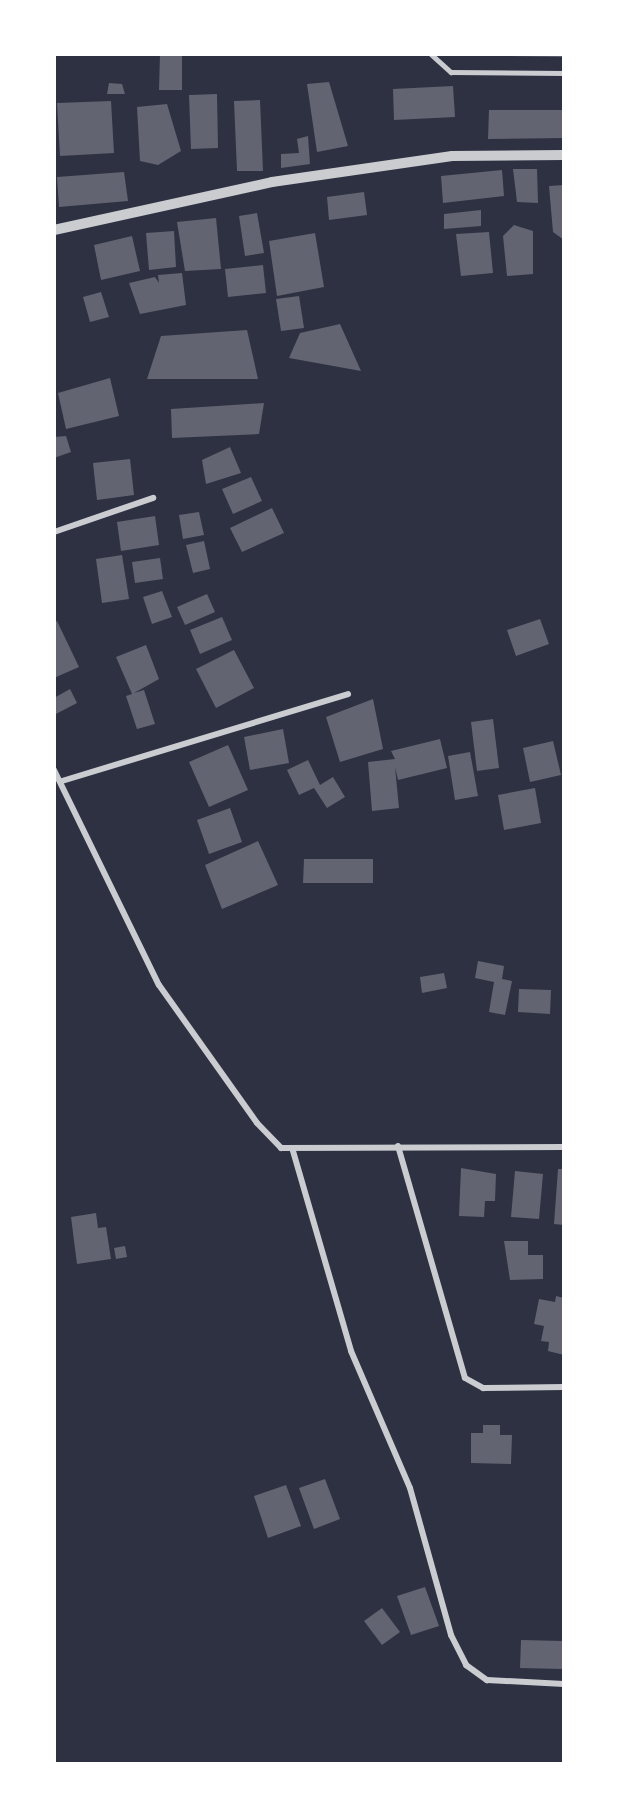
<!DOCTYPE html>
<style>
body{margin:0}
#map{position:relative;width:618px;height:1818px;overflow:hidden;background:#2d3142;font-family:"DejaVu Sans",sans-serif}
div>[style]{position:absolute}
.building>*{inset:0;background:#626471}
.service>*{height:4.5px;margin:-2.25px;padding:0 2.25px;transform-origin:2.25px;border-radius:2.25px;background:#caccd0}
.minor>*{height:6px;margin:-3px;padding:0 3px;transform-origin:3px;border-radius:3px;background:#caccd0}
.tertiary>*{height:10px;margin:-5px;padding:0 5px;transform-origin:5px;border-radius:5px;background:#caccd0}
span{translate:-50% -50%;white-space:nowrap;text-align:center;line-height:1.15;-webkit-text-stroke:4.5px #fff;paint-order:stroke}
.frame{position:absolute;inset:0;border:56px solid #fff;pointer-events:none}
</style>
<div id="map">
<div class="building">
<div style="clip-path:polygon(160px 54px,182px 54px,182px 90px,159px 90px)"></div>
<div style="clip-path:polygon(508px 54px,564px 54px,564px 57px,508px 56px)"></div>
<div style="clip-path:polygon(329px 82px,348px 146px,317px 152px,307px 84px)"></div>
<div style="clip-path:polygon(109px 83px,122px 84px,125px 94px,107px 94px)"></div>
<div style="clip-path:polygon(453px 86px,455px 117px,394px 120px,393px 89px)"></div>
<div style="clip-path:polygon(217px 94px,218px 148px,191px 149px,189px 95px)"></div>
<div style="clip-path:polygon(260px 100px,263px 171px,237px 171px,234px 101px)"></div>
<div style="clip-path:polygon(111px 101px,114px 153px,60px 156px,57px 103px)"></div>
<div style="clip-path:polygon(167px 104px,181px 151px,158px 165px,140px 161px,137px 107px)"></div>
<div style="clip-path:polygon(489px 110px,564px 110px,564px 138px,488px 139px)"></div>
<div style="clip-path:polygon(308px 136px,310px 164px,281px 168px,281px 154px,299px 153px,297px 139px)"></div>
<div style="clip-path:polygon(513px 169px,537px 169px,538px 203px,517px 202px)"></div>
<div style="clip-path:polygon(502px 170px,504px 196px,443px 203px,441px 176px)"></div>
<div style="clip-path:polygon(124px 172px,128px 201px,59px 207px,57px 177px)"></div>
<div style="clip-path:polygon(564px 185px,564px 240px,553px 232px,549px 186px)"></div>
<div style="clip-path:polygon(364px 192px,367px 215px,329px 220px,327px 197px)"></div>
<div style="clip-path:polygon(481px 210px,481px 226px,444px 229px,444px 214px)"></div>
<div style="clip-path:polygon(257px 213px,264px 253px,245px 256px,239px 216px)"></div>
<div style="clip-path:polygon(216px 218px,221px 269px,185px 271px,177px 222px)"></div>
<div style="clip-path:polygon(514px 225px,533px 231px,533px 274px,507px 276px,503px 236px)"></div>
<div style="clip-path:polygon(174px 231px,176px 267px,149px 270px,146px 233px)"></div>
<div style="clip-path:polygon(489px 232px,493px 273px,461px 276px,456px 234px)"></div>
<div style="clip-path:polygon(315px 233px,324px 287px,277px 296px,269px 241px)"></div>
<div style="clip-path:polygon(132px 236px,140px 271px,101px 280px,94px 245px)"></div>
<div style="clip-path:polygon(263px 265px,266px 293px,228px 297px,225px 269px)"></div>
<div style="clip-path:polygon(182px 273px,186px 305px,140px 314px,129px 283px,155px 277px,159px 283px,158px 275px)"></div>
<div style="clip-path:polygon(101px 292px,109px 317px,90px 322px,83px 297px)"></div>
<div style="clip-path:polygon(299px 296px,304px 328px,281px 331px,276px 299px)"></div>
<div style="clip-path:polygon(340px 324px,361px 371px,289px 358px,300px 333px)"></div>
<div style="clip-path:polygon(247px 330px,258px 379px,147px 379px,161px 336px)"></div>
<div style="clip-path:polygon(110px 378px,119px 416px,66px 429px,58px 393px)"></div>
<div style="clip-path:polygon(264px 403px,259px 434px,172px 438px,171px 409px)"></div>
<div style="clip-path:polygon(66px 436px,71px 452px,54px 458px,54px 437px)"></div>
<div style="clip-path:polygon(230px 447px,241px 473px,206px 484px,202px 460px)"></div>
<div style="clip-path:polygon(130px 459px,134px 495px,97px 500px,93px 463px)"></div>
<div style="clip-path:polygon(251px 477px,262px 501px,233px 514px,222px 489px)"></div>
<div style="clip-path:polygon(272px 508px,284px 533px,242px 552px,230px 528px)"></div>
<div style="clip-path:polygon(199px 512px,204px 535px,183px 539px,179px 515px)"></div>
<div style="clip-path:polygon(155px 516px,159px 545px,121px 551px,117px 522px)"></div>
<div style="clip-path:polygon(204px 541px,210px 569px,193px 573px,186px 545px)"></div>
<div style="clip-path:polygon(122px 555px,129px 599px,102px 603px,96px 559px)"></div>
<div style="clip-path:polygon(160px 558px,163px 579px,135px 583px,132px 562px)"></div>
<div style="clip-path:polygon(162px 591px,172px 617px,152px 624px,143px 597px)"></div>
<div style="clip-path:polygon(207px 594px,215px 612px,185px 625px,177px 607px)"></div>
<div style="clip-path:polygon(222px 617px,232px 640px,200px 654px,190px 630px)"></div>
<div style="clip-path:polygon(540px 619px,549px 644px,516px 656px,507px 630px)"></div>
<div style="clip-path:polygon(57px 621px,79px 667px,54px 678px,54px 623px)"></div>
<div style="clip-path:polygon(146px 645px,159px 679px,134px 693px,144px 690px,155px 724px,137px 729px,126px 696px,132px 694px,116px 657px)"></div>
<div style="clip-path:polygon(234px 650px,254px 688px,216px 708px,196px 669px)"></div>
<div style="clip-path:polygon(70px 689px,77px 703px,54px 715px,54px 698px)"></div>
<div style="clip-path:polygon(373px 699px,383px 749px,340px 762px,326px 717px)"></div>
<div style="clip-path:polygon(493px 719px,499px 768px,477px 771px,471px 722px)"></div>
<div style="clip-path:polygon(283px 729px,289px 763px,250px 770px,244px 737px)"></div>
<div style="clip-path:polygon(440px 739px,447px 768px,398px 780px,395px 767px,399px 808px,372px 811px,368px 762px,395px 759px,391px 751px)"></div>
<div style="clip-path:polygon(553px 741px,561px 775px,530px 782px,523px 748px)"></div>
<div style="clip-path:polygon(228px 745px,248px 790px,209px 807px,189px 762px)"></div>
<div style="clip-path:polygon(470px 752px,478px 796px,455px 800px,448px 756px)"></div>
<div style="clip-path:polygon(308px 760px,320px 785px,333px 777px,345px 797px,327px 808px,314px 788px,299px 795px,287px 770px)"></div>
<div style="clip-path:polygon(535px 788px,541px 823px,504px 830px,498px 795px)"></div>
<div style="clip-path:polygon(230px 808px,242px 842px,209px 854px,197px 820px)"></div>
<div style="clip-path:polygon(258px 841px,278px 885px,222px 909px,205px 865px)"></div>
<div style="clip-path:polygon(304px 859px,373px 859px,373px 883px,303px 883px)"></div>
<div style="clip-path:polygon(478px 961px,504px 966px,502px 979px,512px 981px,505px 1015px,489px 1012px,494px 982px,475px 978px)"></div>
<div style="clip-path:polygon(444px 973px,447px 988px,422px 993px,420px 977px)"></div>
<div style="clip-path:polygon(519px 989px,551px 990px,550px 1014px,518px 1012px)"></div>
<div style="clip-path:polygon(461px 1168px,496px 1174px,495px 1201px,485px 1201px,484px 1217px,459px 1216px)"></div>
<div style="clip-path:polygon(558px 1169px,564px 1169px,564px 1225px,554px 1224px)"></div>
<div style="clip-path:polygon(515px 1171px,543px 1174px,539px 1219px,511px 1217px)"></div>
<div style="clip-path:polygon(96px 1213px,98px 1228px,106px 1227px,111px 1259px,77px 1264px,71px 1217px)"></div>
<div style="clip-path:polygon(504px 1241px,528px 1241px,528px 1255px,543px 1255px,543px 1279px,510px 1280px)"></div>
<div style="clip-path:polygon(125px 1246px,127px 1257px,116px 1259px,114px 1248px)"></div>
<div style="clip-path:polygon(556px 1296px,564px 1298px,564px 1355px,548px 1351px,549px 1342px,541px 1341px,544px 1326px,534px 1324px,539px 1299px,555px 1302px)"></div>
<div style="clip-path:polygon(483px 1425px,500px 1425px,500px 1435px,512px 1435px,511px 1464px,471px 1463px,471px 1433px,483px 1433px)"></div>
<div style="clip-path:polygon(325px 1479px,340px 1519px,314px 1529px,299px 1488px)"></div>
<div style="clip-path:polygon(286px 1485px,301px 1526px,268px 1538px,254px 1496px)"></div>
<div style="clip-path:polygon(425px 1587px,439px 1626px,411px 1635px,397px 1596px)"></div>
<div style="clip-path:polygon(382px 1608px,400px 1632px,382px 1645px,364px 1621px)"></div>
<div style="clip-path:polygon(521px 1640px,563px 1641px,562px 1669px,520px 1668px)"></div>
</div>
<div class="service">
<div style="left:431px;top:54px;width:27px;rotate:42deg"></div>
<div style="left:451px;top:72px;width:113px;rotate:0.5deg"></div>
</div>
<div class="minor">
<div style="left:54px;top:532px;width:105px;rotate:-19deg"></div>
<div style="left:54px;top:770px;width:239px;rotate:64deg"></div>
<div style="left:159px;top:985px;width:169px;rotate:54.6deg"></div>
<div style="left:257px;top:1123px;width:35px;rotate:46deg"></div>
<div style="left:281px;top:1148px;width:283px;rotate:-0.2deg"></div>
<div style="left:62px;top:781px;width:299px;rotate:-16.9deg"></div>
<div style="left:398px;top:1146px;width:241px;rotate:73.9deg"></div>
<div style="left:465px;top:1378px;width:21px;rotate:29deg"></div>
<div style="left:483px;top:1388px;width:81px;rotate:-0.7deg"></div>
<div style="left:293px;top:1151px;width:208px;rotate:73.8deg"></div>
<div style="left:351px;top:1351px;width:149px;rotate:66.7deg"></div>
<div style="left:410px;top:1488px;width:153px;rotate:74.4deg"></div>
<div style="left:451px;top:1635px;width:34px;rotate:63deg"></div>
<div style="left:466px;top:1665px;width:26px;rotate:36deg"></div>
<div style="left:487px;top:1680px;width:77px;rotate:3deg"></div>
</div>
<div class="tertiary">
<div style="left:54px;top:230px;width:223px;rotate:-12.4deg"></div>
<div style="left:272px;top:182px;width:182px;rotate:-8.2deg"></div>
<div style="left:452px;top:156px;width:112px;rotate:-0.5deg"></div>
</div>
<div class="frame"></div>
</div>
